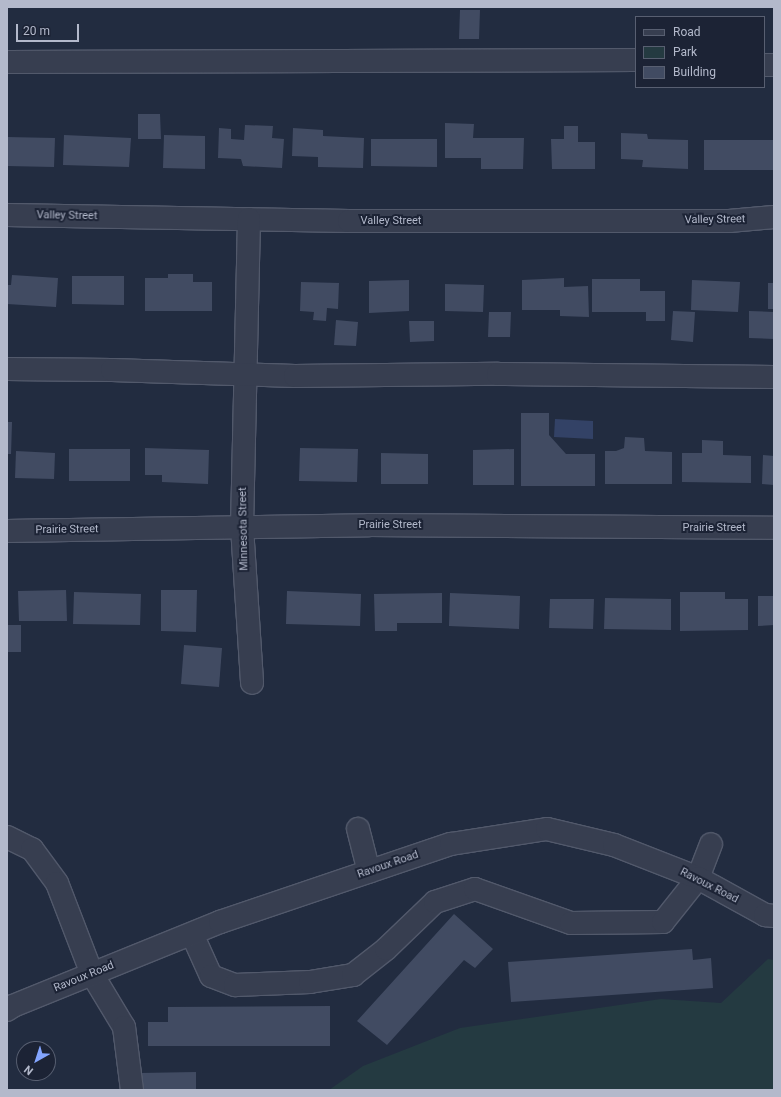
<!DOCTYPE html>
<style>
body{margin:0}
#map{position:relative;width:781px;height:1097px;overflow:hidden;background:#222c40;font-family:Roboto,sans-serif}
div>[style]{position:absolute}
.green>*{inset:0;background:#243a41}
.water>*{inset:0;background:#334266}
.building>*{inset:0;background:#414b62}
.roads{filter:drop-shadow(1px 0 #52596b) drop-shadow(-1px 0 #52596b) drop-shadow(0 1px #52596b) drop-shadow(0 -1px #52596b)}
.minor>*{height:22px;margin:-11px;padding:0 11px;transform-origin:11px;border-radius:11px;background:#373e50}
span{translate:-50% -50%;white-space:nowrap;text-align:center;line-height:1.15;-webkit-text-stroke:4px #1c2335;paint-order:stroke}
.street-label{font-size:11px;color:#b3b9cb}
.frame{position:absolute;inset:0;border:8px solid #b3b9cb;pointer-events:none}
.legend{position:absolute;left:635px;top:16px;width:130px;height:72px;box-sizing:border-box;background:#1c2335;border:1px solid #585f71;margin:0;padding:5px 7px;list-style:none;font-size:12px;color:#b3b9cb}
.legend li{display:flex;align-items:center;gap:8px;height:20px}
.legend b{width:20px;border:1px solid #585f71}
.north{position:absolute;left:16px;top:1041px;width:40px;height:40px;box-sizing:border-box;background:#1c2335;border:1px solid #585f71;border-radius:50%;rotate:219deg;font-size:11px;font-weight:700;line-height:16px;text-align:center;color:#b3b9cb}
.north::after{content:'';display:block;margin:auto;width:14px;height:18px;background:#83a5ff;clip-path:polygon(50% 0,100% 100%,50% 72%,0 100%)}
.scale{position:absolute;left:16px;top:24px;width:63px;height:18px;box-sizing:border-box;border:2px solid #b3b9cb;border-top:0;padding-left:5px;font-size:12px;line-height:14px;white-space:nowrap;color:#b3b9cb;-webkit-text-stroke:3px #1c2335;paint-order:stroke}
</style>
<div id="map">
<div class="green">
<div style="clip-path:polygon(768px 959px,774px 960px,774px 1090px,329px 1090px,363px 1066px,460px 1028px,661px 999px,721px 1003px)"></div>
</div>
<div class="water">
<div style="clip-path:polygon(555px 419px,593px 421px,593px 439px,554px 437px)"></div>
</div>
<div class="building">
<div style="clip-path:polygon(460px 10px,480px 10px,479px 39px,459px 39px)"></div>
<div style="clip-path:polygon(138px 114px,160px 114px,161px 139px,138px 139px)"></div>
<div style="clip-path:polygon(445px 123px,474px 124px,473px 138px,524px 138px,523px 169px,481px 169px,481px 158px,445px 158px)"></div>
<div style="clip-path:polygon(245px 125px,273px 126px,272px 138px,284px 139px,282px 168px,243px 166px,241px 159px,218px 158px,219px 128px,231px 129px,231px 139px,244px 140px)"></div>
<div style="clip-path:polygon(564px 126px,578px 126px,578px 142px,595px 142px,595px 169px,552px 169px,551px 139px,564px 139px)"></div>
<div style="clip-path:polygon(293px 128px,323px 130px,323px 136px,364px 138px,363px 168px,318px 167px,318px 157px,292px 156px)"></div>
<div style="clip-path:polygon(621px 133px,647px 134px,648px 139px,688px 140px,688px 169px,642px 167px,643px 160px,621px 159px)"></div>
<div style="clip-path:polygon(64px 135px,131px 138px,129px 167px,63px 165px)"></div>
<div style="clip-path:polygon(164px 135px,205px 136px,205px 169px,163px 168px)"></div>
<div style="clip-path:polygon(7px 137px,55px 138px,54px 167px,7px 166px)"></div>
<div style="clip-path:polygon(371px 139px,437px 139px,437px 167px,371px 166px)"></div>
<div style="clip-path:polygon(704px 140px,773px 140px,773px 170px,704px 170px)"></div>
<div style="clip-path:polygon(168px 274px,193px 274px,193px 282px,212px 282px,212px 311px,145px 311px,145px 278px,168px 278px)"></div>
<div style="clip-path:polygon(12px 275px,58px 278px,56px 307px,7px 304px,7px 285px,11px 285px)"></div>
<div style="clip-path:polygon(72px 276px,124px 276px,124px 305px,72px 304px)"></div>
<div style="clip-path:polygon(564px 278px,564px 287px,588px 286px,589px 317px,560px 316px,560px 310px,522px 310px,522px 280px)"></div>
<div style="clip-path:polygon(592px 279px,640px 279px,640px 291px,665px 291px,665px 321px,646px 321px,646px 312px,592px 312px)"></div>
<div style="clip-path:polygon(409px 280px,409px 311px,369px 313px,369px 281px)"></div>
<div style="clip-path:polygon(692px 280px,740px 282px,738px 312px,691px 310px)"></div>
<div style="clip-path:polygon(301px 282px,339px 283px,338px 309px,327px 308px,326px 321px,313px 320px,314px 312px,300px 311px)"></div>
<div style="clip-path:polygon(768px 283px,774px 283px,774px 309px,768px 309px)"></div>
<div style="clip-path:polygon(445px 284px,484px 285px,483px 312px,445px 311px)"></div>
<div style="clip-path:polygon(673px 311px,695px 312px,693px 342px,671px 340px)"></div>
<div style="clip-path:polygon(749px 311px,774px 312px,774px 339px,749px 338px)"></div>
<div style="clip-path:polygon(489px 312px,511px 312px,510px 337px,488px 337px)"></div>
<div style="clip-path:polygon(336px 320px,358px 322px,356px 346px,334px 345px)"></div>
<div style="clip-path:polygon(409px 321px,434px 321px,434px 341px,410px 342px)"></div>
<div style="clip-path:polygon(521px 413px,549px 413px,549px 435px,566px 454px,595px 454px,595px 486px,521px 486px)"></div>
<div style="clip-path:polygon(7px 422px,12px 422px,11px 454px,7px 454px)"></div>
<div style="clip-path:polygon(625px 437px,644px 438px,645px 451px,672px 452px,672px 484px,605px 484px,605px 451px,616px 451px,624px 448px)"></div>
<div style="clip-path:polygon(702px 440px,723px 441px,723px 455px,751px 456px,751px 483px,682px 482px,682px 453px,702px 453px)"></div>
<div style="clip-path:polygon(145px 448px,209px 450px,208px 484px,162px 482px,162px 475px,145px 475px)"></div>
<div style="clip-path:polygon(300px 448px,358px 449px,357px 482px,299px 481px)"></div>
<div style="clip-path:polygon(69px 449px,130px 449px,130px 481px,69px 481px)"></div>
<div style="clip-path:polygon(514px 449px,514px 485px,473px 485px,473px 450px)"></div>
<div style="clip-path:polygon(16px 451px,55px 453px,54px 479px,15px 478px)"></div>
<div style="clip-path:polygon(381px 453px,428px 454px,428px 484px,381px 484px)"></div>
<div style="clip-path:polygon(763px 455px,774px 456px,774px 485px,762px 484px)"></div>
<div style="clip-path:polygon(66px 590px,67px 621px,19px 621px,18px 591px)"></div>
<div style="clip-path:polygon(161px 590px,197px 590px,196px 632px,161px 631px)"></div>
<div style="clip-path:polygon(287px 591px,361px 594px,360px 626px,286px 624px)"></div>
<div style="clip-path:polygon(74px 592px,141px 594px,140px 625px,73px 624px)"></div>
<div style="clip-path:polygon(680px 592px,725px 592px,725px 599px,748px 599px,748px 630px,680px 631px)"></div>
<div style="clip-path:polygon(442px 593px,442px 623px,397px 623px,397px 631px,375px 631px,374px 594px)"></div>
<div style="clip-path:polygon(450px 593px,520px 596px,519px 629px,449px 626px)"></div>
<div style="clip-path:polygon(758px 596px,774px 596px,774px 625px,758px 626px)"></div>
<div style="clip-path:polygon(605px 598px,671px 599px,671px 630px,604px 629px)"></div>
<div style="clip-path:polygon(550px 599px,594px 599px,593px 629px,549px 628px)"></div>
<div style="clip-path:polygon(7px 625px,21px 625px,21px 652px,7px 652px)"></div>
<div style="clip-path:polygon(184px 645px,222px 648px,219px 687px,181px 684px)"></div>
<div style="clip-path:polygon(454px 914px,493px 949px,475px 968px,464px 960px,387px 1045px,357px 1021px)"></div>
<div style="clip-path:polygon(692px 949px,693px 960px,711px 958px,713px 988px,511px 1002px,508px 962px)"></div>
<div style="clip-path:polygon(330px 1006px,330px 1046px,148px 1046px,148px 1022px,168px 1022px,168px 1007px)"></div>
<div style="clip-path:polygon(196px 1072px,196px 1090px,140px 1090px,140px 1073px)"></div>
</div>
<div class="roads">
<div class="minor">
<div style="left:7px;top:62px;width:629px;rotate:-0.18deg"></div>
<div style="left:764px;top:65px;width:10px"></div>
<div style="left:7px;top:215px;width:342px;rotate:1deg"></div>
<div style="left:349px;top:221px;width:380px"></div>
<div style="left:729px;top:221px;width:45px;rotate:-5.1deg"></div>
<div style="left:249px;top:219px;width:308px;rotate:91.3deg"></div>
<div style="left:242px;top:527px;width:156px;rotate:86.3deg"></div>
<div style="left:7px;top:369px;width:105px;rotate:0.5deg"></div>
<div style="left:112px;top:370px;width:183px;rotate:1.9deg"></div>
<div style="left:295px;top:376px;width:203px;rotate:-0.6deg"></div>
<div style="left:498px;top:374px;width:276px;rotate:0.6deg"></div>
<div style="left:7px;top:531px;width:362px;rotate:-0.9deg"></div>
<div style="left:369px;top:525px;width:405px;rotate:0.4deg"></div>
<div style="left:358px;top:829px;width:44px;rotate:75.7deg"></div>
<div style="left:7px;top:837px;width:28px;rotate:26deg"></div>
<div style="left:32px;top:849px;width:42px;rotate:53.7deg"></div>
<div style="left:57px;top:883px;width:97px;rotate:69deg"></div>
<div style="left:92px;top:974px;width:62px;rotate:58.9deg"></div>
<div style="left:124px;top:1027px;width:64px;rotate:82.8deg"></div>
<div style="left:192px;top:934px;width:46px;rotate:65.7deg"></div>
<div style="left:211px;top:976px;width:26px;rotate:21deg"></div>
<div style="left:235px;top:985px;width:75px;rotate:-2.3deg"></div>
<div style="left:310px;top:982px;width:44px;rotate:-9.2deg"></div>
<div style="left:353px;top:975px;width:42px;rotate:-38.2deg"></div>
<div style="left:386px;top:949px;width:68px;rotate:-43.8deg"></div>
<div style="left:435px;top:902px;width:42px;rotate:-18deg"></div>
<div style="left:475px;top:889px;width:102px;rotate:19.5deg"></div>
<div style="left:571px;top:923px;width:92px;rotate:-0.6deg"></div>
<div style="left:663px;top:922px;width:56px;rotate:-51.5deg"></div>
<div style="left:698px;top:878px;width:36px;rotate:-69deg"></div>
<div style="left:7px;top:1010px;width:7px;rotate:-34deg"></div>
<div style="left:13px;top:1006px;width:223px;rotate:-22.1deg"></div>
<div style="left:220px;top:922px;width:244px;rotate:-18.7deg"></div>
<div style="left:451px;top:844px;width:97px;rotate:-8.9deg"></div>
<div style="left:547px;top:829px;width:69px;rotate:13.4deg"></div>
<div style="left:614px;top:845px;width:90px;rotate:21.4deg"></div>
<div style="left:698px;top:878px;width:77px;rotate:28.9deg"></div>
<div style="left:765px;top:915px;width:9px;rotate:6deg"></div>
</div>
</div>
<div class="street-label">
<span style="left:67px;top:216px;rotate:1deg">Valley Street</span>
<span style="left:715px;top:220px;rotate:-1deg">Valley Street</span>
<span style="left:391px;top:221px">Valley Street</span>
<span style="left:390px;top:525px">Prairie Street</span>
<span style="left:714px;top:528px">Prairie Street</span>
<span style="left:244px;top:529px;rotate:-91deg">Minnesota Street</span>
<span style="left:67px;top:530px;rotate:-1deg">Prairie Street</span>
<span style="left:388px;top:865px;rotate:-19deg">Ravoux Road</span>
<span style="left:709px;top:886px;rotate:27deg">Ravoux Road</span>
<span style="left:84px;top:977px;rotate:-22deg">Ravoux Road</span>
</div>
<div class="frame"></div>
<ul class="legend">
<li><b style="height:5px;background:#373e50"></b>Road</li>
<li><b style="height:11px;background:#243a41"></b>Park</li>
<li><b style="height:11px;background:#414b62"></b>Building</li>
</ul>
<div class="north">N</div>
<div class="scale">20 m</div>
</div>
